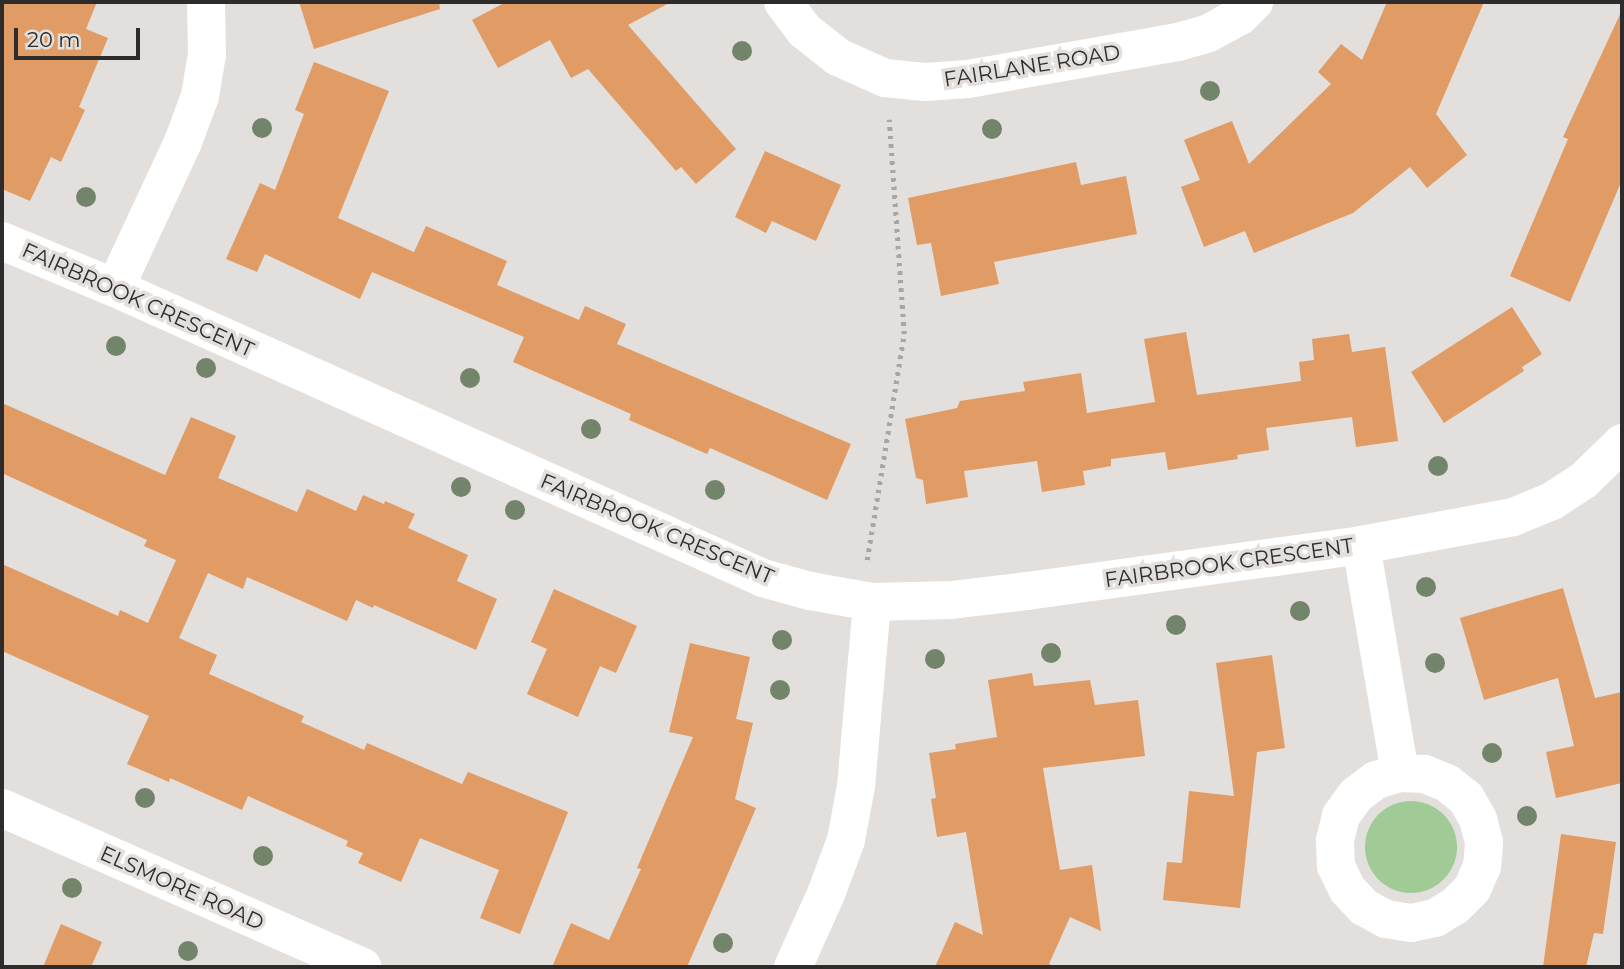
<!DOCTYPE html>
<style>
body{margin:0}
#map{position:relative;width:1624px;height:969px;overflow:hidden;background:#e2dfdc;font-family:Montserrat,sans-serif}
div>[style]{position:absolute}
.green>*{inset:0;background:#a1cb96}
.round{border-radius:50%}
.building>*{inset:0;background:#e09c64}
.path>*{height:4.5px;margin-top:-2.25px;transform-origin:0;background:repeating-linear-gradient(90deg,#a8a6a3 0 3.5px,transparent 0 8.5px)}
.minor>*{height:38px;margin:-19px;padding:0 19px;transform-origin:19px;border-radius:19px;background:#fff}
.trees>*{width:20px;height:20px;margin:-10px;border-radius:50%;background:#72846a}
span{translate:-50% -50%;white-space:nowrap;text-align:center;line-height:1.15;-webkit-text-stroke:7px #e2dfdc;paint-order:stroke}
.street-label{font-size:21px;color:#2d2b2b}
.frame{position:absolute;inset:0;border:4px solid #2d2b2b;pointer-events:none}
.scale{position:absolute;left:14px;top:28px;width:126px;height:32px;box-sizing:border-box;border:4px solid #2d2b2b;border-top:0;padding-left:9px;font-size:21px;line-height:24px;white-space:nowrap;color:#2d2b2b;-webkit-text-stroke:5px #e2dfdc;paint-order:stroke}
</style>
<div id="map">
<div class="green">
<div class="round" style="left:1365px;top:801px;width:92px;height:92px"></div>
</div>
<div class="building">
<div style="clip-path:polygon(2px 2px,97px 2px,86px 29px,108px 38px,79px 107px,85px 110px,61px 162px,51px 157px,30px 201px,2px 189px)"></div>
<div style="clip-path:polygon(299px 2px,439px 2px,440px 9px,314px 49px)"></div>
<div style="clip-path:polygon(506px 2px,671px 2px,628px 25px,736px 149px,696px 184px,681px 167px,676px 171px,588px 69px,571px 78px,550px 40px,498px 68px,472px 20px)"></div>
<div style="clip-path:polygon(1387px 2px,1484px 2px,1436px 114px,1467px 155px,1427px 188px,1410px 167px,1353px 213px,1254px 253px,1245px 231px,1204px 247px,1181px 187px,1200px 180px,1184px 140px,1232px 121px,1249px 164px,1331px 84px,1318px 72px,1341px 44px,1362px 60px)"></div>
<div style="clip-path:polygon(1622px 10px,1622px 180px,1570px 302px,1510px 276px,1568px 139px,1563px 137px)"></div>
<div style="clip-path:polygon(314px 62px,389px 91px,338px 218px,414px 252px,426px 226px,507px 261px,497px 285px,579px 320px,585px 306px,626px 324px,617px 344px,851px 444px,827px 500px,710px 448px,707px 454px,629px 420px,631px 414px,513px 362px,524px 337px,372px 272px,360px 299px,265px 254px,257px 272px,226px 259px,260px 183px,275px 190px,304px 114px,295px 110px)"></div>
<div style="clip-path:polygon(765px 151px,841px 185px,816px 241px,772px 221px,766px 233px,735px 217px)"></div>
<div style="clip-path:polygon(1076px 162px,1081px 185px,1126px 176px,1137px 234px,994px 262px,999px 284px,941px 296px,931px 243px,917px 245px,908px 198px)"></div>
<div style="clip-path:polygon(1512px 307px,1542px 354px,1522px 367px,1524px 371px,1444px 423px,1411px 372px)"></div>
<div style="clip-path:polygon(1186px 332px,1197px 395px,1301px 381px,1299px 362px,1314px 360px,1312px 339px,1349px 334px,1352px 352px,1385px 347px,1398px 441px,1356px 447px,1352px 417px,1266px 428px,1269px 450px,1237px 455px,1238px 459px,1168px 470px,1165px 452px,1111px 459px,1111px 466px,1083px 471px,1085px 485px,1042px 492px,1037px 461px,964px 471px,968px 497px,926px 504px,923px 480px,916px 478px,905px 419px,957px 408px,960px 401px,1025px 391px,1023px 382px,1081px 373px,1087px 413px,1155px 402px,1144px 339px)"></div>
<div style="clip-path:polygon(2px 403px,165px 475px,191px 417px,236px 436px,218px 478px,297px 512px,307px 489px,356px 511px,363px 495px,384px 504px,385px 501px,415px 514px,408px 528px,468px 555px,457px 581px,497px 599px,476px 650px,374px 605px,373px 608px,356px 600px,347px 621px,247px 577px,243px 589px,208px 573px,179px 638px,217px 655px,209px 674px,304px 716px,301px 722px,364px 750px,367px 743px,462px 784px,468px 772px,568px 812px,520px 934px,480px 918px,499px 870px,420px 838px,401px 882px,358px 863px,363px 853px,346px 846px,348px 841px,248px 796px,242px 810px,170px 778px,169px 782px,127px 764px,149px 716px,2px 651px,2px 564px,118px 616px,120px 610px,148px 623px,176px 560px,144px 546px,147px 540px,2px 473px)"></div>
<div style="clip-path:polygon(1563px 588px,1595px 698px,1622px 692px,1622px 783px,1556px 798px,1546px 752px,1574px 746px,1558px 678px,1484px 700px,1460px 618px)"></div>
<div style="clip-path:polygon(554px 589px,637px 626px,616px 673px,600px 666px,578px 717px,527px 694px,547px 649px,531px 642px)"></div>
<div style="clip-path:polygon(690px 643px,750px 657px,736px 719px,753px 723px,735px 799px,756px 808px,726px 878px,687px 967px,552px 967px,571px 923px,609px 940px,641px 869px,637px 868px,693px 737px,669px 732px)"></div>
<div style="clip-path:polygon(1272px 655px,1285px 748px,1257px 752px,1240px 908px,1163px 900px,1167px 862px,1182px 863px,1189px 791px,1234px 796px,1216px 663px)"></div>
<div style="clip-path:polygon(1032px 673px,1034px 686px,1090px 680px,1095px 705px,1138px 700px,1145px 756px,1043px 768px,1060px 870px,1092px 865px,1101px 931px,1070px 917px,1049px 964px,1056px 967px,935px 967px,955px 922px,983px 935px,966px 832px,937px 837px,931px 799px,936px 798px,929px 753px,956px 749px,955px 744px,997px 737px,988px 680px)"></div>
<div style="clip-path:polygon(1561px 834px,1616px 842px,1603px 934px,1594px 933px,1586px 967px,1543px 967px)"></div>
<div style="clip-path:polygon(61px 924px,102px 942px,91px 967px,43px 967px)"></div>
</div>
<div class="path">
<div style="left:867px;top:560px;width:229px;rotate:-80.7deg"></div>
<div style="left:904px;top:334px;width:215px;rotate:-94deg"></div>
</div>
<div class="minor">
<div style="left:783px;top:2px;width:36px;rotate:53deg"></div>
<div style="left:805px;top:31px;width:42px;rotate:38.2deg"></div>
<div style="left:838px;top:57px;width:51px;rotate:24.1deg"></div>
<div style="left:885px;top:78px;width:40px;rotate:5.7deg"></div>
<div style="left:925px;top:82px;width:43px;rotate:-4deg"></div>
<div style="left:968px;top:79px;width:213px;rotate:-10deg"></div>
<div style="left:1178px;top:42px;width:32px;rotate:-16deg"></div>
<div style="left:1209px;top:33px;width:35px;rotate:-29deg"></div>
<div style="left:1240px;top:16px;width:20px;rotate:-45deg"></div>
<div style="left:2px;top:241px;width:122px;rotate:22.6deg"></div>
<div style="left:115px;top:288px;width:710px;rotate:24.11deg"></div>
<div style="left:763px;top:578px;width:49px;rotate:15.5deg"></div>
<div style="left:810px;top:591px;width:63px;rotate:10.1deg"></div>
<div style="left:872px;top:602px;width:79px;rotate:-1.5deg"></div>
<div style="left:951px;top:600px;width:77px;rotate:-6.8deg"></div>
<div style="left:1027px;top:591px;width:337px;rotate:-7.8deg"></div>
<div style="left:1361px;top:545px;width:155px;rotate:-10.4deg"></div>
<div style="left:1513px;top:517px;width:42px;rotate:-22.3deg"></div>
<div style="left:1552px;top:501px;width:38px;rotate:-33deg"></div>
<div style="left:1584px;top:480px;width:53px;rotate:-44.2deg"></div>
<div style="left:115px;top:288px;width:161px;rotate:-65deg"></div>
<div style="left:183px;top:142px;width:49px;rotate:-69.7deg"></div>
<div style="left:200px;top:96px;width:43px;rotate:-80.5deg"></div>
<div style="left:207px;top:54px;width:52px;rotate:-91.1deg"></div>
<div style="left:1361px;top:545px;width:231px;rotate:80.3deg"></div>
<div style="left:1400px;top:773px;width:25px;rotate:164deg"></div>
<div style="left:1376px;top:780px;width:25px;rotate:143deg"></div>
<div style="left:1356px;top:795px;width:26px;rotate:126deg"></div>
<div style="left:1341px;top:816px;width:25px;rotate:104deg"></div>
<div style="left:1335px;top:840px;width:26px;rotate:88deg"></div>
<div style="left:1336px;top:866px;width:25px;rotate:64deg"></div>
<div style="left:1347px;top:889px;width:25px;rotate:47deg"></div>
<div style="left:1364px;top:907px;width:25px;rotate:29deg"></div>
<div style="left:1386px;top:919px;width:25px;rotate:9deg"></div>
<div style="left:1411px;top:923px;width:25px;rotate:-12deg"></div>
<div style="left:1435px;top:918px;width:23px;rotate:-31deg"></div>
<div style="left:1455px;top:906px;width:24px;rotate:-45deg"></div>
<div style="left:1472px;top:889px;width:24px;rotate:-66deg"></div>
<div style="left:1482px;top:867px;width:25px;rotate:-85deg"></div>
<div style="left:1484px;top:842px;width:24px;rotate:-105deg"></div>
<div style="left:1478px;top:819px;width:24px;rotate:-120deg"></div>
<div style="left:1466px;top:798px;width:24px;rotate:-142deg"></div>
<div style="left:1447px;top:783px;width:24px;rotate:-158deg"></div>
<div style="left:1425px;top:774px;width:25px;rotate:-178deg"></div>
<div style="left:2px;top:808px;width:394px;rotate:23.8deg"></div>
<div style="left:793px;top:967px;width:80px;rotate:-65.7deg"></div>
<div style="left:826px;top:894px;width:58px;rotate:-69.7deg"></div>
<div style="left:846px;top:840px;width:55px;rotate:-79.5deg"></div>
<div style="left:856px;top:786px;width:185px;rotate:-85deg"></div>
</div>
<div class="trees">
<div style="left:742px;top:51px"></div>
<div style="left:1210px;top:91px"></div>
<div style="left:262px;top:128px"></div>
<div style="left:992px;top:129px"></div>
<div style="left:86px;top:197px"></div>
<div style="left:116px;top:346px"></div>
<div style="left:206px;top:368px"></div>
<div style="left:470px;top:378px"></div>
<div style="left:591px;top:429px"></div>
<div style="left:1438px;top:466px"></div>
<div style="left:461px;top:487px"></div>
<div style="left:715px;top:490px"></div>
<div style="left:515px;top:510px"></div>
<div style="left:1426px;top:587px"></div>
<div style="left:1300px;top:611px"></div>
<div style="left:1176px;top:625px"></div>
<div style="left:782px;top:640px"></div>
<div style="left:1051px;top:653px"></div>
<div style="left:935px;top:659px"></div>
<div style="left:1435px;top:663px"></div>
<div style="left:780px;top:690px"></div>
<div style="left:1492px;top:753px"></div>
<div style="left:145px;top:798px"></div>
<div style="left:1527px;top:816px"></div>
<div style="left:263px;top:856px"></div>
<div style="left:72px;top:888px"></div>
<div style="left:723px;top:943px"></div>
<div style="left:188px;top:951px"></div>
</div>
<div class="street-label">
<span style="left:1032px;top:66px;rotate:-9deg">FAIRLANE ROAD</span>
<span style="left:138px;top:300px;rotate:24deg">FAIRBROOK CRESCENT</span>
<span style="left:657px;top:529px;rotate:23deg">FAIRBROOK CRESCENT</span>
<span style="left:1229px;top:563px;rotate:-8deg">FAIRBROOK CRESCENT</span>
<span style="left:182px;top:888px;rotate:24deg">ELSMORE ROAD</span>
</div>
<div class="frame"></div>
<div class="scale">20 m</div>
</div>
